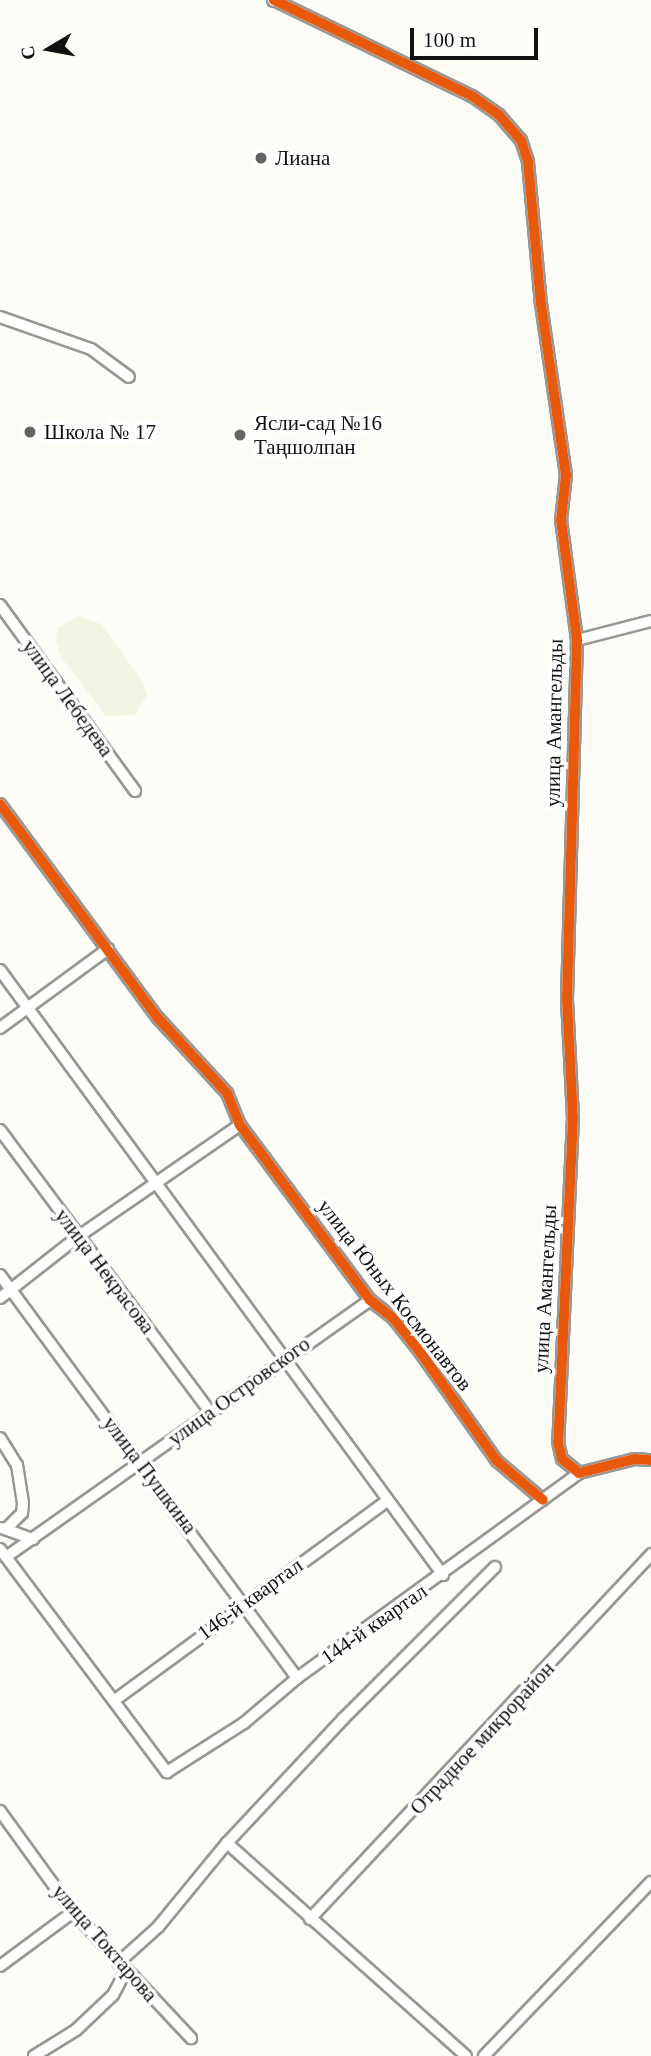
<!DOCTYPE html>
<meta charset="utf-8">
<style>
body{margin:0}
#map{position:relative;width:651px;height:2056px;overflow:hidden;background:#fdfcf7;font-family:Georgia,serif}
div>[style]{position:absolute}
.pitch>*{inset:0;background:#f0f6e1}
.roads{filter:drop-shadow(2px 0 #979795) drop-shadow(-2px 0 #979795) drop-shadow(0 2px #979795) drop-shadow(0 -2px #979795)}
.minor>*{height:10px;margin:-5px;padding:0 5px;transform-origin:5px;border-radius:5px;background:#fffffe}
.tertiary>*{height:12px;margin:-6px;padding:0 6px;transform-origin:6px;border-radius:6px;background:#fffffe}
.cycleway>*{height:10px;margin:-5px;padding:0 5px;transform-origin:5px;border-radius:5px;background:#e8590c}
.dots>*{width:19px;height:19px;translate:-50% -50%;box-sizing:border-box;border:4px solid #fff;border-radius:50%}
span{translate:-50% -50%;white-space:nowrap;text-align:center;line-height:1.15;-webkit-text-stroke:7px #fff;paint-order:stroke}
.poi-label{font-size:21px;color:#111}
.left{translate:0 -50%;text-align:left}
.street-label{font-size:21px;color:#111}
.north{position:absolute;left:14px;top:14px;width:70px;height:70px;-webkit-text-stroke:5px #fff;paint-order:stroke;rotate:260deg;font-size:19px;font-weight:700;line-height:28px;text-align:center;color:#111}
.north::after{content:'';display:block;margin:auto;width:24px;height:32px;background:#111;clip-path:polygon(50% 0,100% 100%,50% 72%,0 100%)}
.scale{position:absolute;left:410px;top:28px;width:128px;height:32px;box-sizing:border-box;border:4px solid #111;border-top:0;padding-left:9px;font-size:21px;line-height:24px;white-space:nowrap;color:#111;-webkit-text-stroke:5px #fff;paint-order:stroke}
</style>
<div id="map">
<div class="pitch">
<div style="clip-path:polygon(77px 616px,101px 624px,143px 682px,147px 695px,135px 715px,106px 716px,61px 657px,56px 640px,58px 628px)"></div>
</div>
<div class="roads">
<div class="minor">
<div style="left:276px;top:1px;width:218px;rotate:25.9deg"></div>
<div style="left:472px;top:96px;width:33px;rotate:35deg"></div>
<div style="left:499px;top:115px;width:33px;rotate:49deg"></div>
<div style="left:521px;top:140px;width:23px;rotate:72deg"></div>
<div style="left:528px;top:162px;width:143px;rotate:84.8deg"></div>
<div style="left:541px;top:304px;width:173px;rotate:81.7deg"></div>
<div style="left:566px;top:475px;width:45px;rotate:96.3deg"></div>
<div style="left:561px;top:520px;width:121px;rotate:82.4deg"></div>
<div style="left:577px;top:640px;width:360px;rotate:91.6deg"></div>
<div style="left:567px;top:1000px;width:117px;rotate:87.1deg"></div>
<div style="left:573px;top:1117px;width:325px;rotate:92.6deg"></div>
<div style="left:558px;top:1442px;width:17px;rotate:77deg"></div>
<div style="left:562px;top:1459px;width:22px;rotate:39deg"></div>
<div style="left:579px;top:1473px;width:58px;rotate:-14deg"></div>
<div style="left:635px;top:1459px;width:16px;rotate:4deg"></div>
<div style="left:0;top:317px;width:96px;rotate:19.4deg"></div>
<div style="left:91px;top:349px;width:47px;rotate:36.4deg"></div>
<div style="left:0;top:605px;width:230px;rotate:54deg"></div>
<div style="left:577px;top:640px;width:76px;rotate:-14.4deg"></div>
<div style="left:0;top:804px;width:266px;rotate:53.6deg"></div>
<div style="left:158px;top:1018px;width:102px;rotate:47.4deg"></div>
<div style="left:227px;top:1093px;width:35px;rotate:68deg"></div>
<div style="left:240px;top:1125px;width:218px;rotate:53.4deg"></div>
<div style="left:370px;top:1300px;width:29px;rotate:38deg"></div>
<div style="left:393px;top:1318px;width:43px;rotate:51.5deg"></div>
<div style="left:420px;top:1352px;width:133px;rotate:54.8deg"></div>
<div style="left:497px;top:1461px;width:60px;rotate:40.3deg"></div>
<div style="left:0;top:970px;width:750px;rotate:53.79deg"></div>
<div style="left:0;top:1028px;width:134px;rotate:-36.2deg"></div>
<div style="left:0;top:1130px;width:352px;rotate:53.3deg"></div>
<div style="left:0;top:1275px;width:501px;rotate:53.61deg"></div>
<div style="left:0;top:1298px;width:100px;rotate:-38.1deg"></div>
<div style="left:79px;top:1236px;width:196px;rotate:-34.6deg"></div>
<div style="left:0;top:1438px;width:32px;rotate:58deg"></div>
<div style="left:17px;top:1465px;width:39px;rotate:81deg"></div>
<div style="left:23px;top:1504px;width:9px;rotate:96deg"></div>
<div style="left:22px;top:1513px;width:23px;rotate:135deg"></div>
<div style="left:2px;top:1528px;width:33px;rotate:20deg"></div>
<div style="left:0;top:1549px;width:279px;rotate:53.2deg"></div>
<div style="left:167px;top:1772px;width:91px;rotate:-32.5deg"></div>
<div style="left:244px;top:1723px;width:70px;rotate:-40.3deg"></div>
<div style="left:297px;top:1678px;width:349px;rotate:-36deg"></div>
<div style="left:6px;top:1557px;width:446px;rotate:-35.2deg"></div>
<div style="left:115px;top:1700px;width:338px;rotate:-36.2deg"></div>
<div style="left:0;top:1811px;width:125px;rotate:54.1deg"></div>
<div style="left:73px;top:1912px;width:173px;rotate:46.9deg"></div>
<div style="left:227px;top:1843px;width:320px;rotate:41.7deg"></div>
<div style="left:310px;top:1919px;width:500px;rotate:-46.9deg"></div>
<div style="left:118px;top:1963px;width:54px;rotate:-42deg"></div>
<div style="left:158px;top:1927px;width:109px;rotate:-50.6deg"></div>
<div style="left:227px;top:1843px;width:170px;rotate:-46.9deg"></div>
<div style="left:343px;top:1719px;width:215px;rotate:-45deg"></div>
<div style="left:0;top:1966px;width:91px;rotate:-36.5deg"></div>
<div style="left:34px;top:2056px;width:49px;rotate:-31.8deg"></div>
<div style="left:76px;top:2030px;width:51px;rotate:-43.4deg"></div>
<div style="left:113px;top:1995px;width:27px;rotate:-62deg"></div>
<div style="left:484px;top:2056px;width:241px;rotate:-46.2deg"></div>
</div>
<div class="tertiary">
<div style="left:274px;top:0;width:3px"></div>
</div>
</div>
<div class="cycleway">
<div style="left:274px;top:0;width:220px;rotate:25.9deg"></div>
<div style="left:472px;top:96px;width:33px;rotate:35deg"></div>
<div style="left:499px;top:115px;width:33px;rotate:49deg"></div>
<div style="left:521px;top:140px;width:23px;rotate:72deg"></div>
<div style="left:528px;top:162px;width:143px;rotate:84.8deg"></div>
<div style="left:541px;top:304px;width:173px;rotate:81.7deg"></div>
<div style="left:566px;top:475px;width:45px;rotate:96.3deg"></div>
<div style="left:561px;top:520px;width:121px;rotate:82.4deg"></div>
<div style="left:577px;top:640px;width:360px;rotate:91.6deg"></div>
<div style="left:567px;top:1000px;width:117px;rotate:87.1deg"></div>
<div style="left:573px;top:1117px;width:325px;rotate:92.6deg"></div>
<div style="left:558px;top:1442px;width:17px;rotate:77deg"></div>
<div style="left:562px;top:1459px;width:22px;rotate:39deg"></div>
<div style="left:579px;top:1473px;width:58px;rotate:-14deg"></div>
<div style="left:635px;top:1459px;width:16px;rotate:4deg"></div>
<div style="left:0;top:804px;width:266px;rotate:53.6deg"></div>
<div style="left:158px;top:1018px;width:102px;rotate:47.4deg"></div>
<div style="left:227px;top:1093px;width:35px;rotate:68deg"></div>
<div style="left:240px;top:1125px;width:218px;rotate:53.4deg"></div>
<div style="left:370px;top:1300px;width:29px;rotate:38deg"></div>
<div style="left:393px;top:1318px;width:43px;rotate:51.5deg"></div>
<div style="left:420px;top:1352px;width:133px;rotate:54.8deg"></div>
<div style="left:497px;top:1461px;width:60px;rotate:40.3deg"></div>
</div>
<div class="dots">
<div style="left:261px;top:158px;background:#646362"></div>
<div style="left:30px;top:432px;background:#646362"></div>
<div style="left:240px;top:435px;background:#646362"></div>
</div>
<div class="poi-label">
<span class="left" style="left:275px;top:158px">Лиана</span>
<span class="left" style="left:254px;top:435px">Ясли-сад №16<br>Таңшолпан</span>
<span class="left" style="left:44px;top:432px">Школа № 17</span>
</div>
<div class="street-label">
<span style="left:68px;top:698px;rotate:54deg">улица Лебедева</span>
<span style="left:554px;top:723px;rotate:-89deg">улица Амангельды</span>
<span style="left:105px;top:1271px;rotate:53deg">улица Некрасова</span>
<span style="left:545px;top:1289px;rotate:-87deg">улица Амангельды</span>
<span style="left:395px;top:1295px;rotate:52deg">улица Юных Космонавтов</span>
<span style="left:239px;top:1391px;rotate:-36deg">улица Островского</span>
<span style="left:150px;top:1475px;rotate:53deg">улица Пушкина</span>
<span style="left:250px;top:1599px;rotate:-36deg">146-й квартал</span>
<span style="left:374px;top:1624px;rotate:-35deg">144-й квартал</span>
<span style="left:482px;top:1738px;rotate:-47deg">Отрадное микрорайон</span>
<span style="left:105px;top:1943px;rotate:49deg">улица Токтарова</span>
</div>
<div class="north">С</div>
<div class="scale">100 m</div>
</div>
